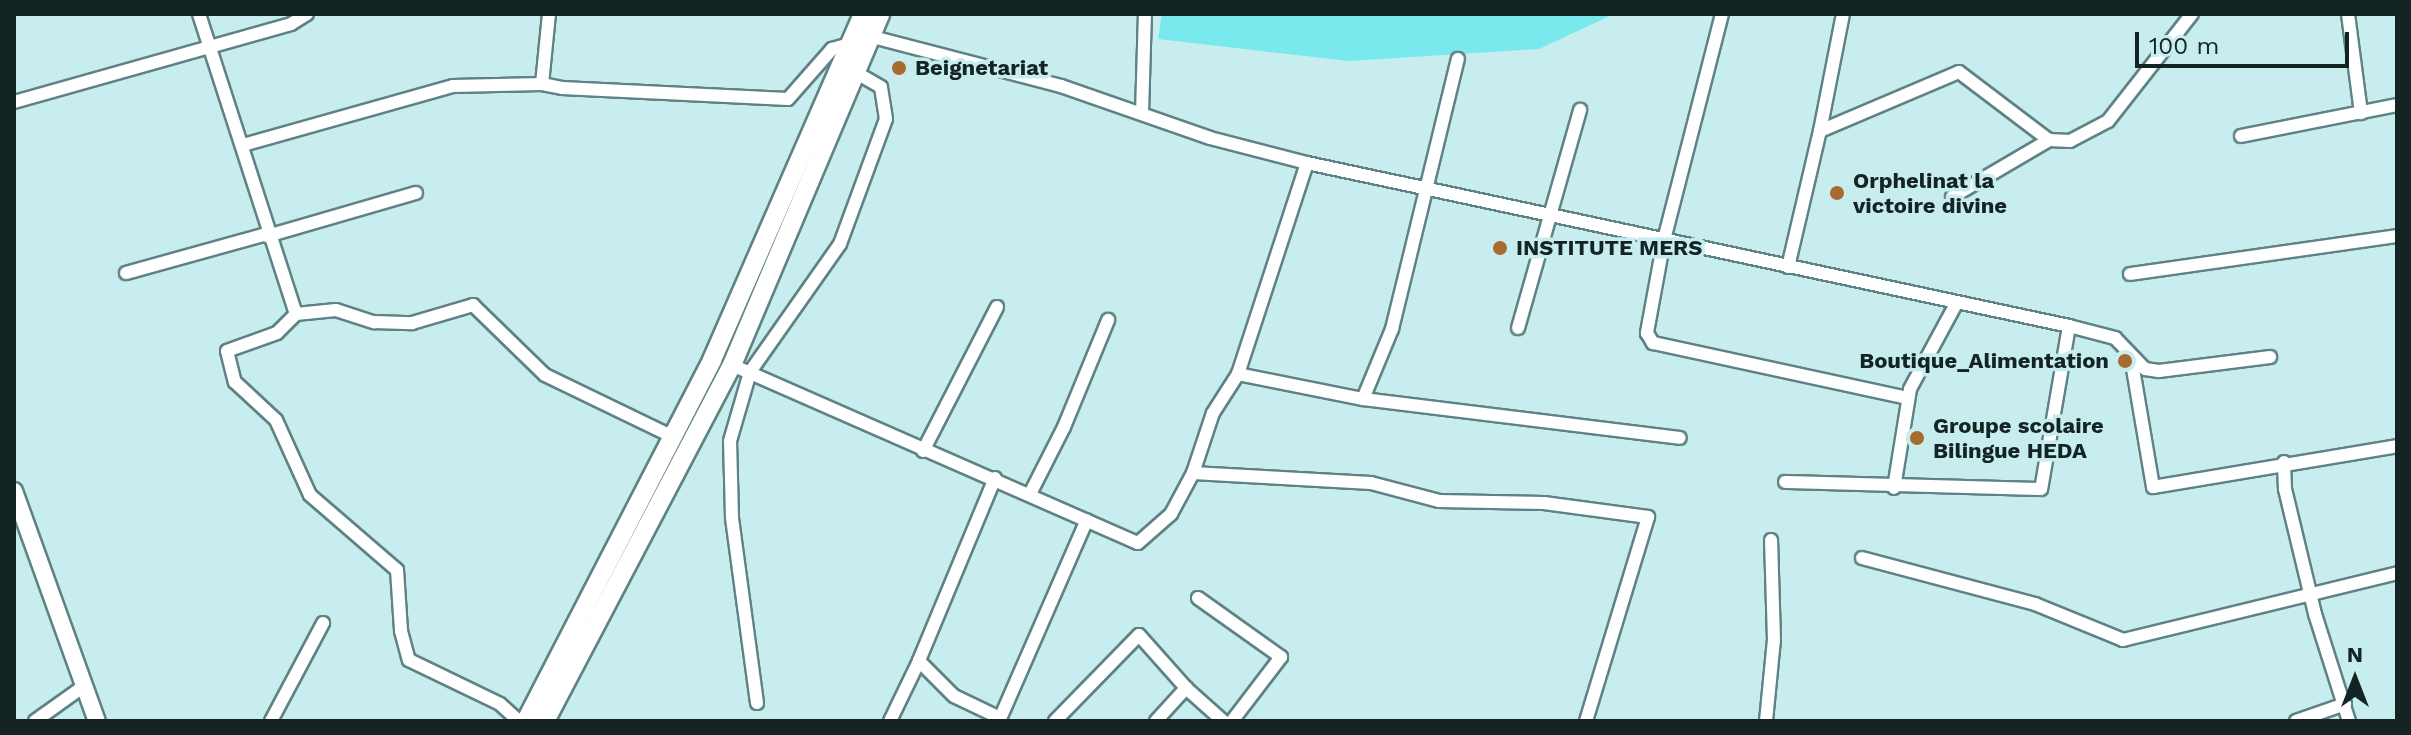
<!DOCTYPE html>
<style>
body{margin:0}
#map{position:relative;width:2411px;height:735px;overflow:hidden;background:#c7edee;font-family:"Work Sans",sans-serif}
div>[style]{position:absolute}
.green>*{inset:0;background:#79e9ee}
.roads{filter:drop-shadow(2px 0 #5f8284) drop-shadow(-2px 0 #5f8284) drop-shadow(0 2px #5f8284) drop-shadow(0 -2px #5f8284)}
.minor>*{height:12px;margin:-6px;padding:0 6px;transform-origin:6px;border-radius:6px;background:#fff}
.tertiary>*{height:16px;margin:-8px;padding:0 8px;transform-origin:8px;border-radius:8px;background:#fff}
.secondary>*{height:18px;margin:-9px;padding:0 9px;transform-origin:9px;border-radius:9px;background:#fff}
.dots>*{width:22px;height:22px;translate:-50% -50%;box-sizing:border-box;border:4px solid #c7edee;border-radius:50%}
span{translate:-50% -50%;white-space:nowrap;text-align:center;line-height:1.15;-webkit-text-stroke:7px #c7edee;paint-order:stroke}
.poi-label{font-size:22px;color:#142323;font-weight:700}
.left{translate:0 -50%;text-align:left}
.right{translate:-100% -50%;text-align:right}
.frame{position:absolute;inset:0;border:16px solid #142323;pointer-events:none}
.north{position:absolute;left:2315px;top:639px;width:80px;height:80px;-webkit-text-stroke:6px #c7edee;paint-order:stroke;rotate:0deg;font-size:22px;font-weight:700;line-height:32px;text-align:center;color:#142323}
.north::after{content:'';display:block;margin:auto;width:28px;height:36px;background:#142323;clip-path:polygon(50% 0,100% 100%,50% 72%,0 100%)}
.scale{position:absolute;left:2135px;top:32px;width:214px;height:36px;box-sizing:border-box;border:4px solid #142323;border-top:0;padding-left:10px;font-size:24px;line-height:28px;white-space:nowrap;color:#142323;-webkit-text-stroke:6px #c7edee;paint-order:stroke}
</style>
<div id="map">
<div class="green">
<div style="clip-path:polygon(1162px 14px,1614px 14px,1539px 49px,1349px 61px,1158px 39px)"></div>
</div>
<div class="roads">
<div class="minor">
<div style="left:199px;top:14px;width:315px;rotate:72.1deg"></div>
<div style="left:296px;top:314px;width:40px;rotate:-5.7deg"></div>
<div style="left:336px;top:310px;width:40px;rotate:18deg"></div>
<div style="left:374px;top:322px;width:38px;rotate:2deg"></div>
<div style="left:412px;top:323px;width:64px;rotate:-16.4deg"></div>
<div style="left:473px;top:305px;width:100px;rotate:44.2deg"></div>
<div style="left:545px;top:375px;width:142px;rotate:25.8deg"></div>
<div style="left:549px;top:14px;width:70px;rotate:95.7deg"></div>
<div style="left:542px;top:84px;width:20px;rotate:11deg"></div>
<div style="left:562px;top:88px;width:226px;rotate:2.8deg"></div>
<div style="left:788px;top:99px;width:67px;rotate:-48.7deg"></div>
<div style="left:832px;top:49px;width:18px;rotate:-16deg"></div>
<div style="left:1722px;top:14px;width:233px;rotate:104.4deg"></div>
<div style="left:1664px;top:240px;width:95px;rotate:100.4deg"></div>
<div style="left:1647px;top:333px;width:12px;rotate:59deg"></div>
<div style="left:1653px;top:343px;width:261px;rotate:12.2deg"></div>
<div style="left:2348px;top:14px;width:100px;rotate:82.5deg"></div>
<div style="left:865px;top:35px;width:203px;rotate:14.6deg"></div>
<div style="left:1061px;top:86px;width:158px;rotate:19.2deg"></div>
<div style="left:1210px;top:138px;width:100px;rotate:14.5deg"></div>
<div style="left:1307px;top:163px;width:779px;rotate:12.07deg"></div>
<div style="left:2069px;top:326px;width:165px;rotate:99.7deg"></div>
<div style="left:2041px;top:489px;width:256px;rotate:-178.4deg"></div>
<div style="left:14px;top:102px;width:288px;rotate:-15.7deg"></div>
<div style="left:291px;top:24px;width:19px;rotate:-32deg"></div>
<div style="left:1142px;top:113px;width:99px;rotate:-88.3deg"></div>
<div style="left:1820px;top:131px;width:119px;rotate:-78.9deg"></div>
<div style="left:2241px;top:136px;width:159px;rotate:-11.2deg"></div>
<div style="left:243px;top:145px;width:218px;rotate:-15.7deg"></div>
<div style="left:453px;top:86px;width:89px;rotate:-1.3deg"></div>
<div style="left:1952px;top:197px;width:113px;rotate:-30.4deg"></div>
<div style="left:267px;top:236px;width:155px;rotate:-16.1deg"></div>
<div style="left:1788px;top:267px;width:140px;rotate:-76.8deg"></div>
<div style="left:1820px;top:131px;width:151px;rotate:-23deg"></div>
<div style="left:1959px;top:72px;width:113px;rotate:37.1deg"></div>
<div style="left:2049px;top:140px;width:21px;rotate:3deg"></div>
<div style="left:2070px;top:141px;width:43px;rotate:-27.8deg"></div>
<div style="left:2108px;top:121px;width:136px;rotate:-51.9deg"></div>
<div style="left:126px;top:273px;width:146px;rotate:-15.5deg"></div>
<div style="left:2130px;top:274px;width:270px;rotate:-8.1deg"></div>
<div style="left:296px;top:314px;width:27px;rotate:135deg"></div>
<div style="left:277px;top:333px;width:53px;rotate:160.2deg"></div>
<div style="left:227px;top:351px;width:32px;rotate:76deg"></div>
<div style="left:235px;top:382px;width:56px;rotate:42.8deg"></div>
<div style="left:276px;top:420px;width:82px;rotate:65.6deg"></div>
<div style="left:310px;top:495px;width:115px;rotate:40.8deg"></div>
<div style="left:397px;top:570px;width:61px;rotate:86.2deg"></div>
<div style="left:401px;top:631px;width:30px;rotate:75deg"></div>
<div style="left:409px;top:660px;width:101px;rotate:25.8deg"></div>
<div style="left:500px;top:704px;width:25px;rotate:42deg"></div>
<div style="left:2069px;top:326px;width:48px;rotate:14.6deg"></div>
<div style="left:2115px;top:338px;width:43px;rotate:45.9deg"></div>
<div style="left:2145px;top:369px;width:14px;rotate:8deg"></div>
<div style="left:2159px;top:371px;width:112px;rotate:-7.2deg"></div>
<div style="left:1518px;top:328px;width:227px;rotate:-74.1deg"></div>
<div style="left:2131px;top:357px;width:132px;rotate:80.4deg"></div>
<div style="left:2153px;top:487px;width:247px;rotate:-9.5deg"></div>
<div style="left:732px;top:365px;width:443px;rotate:23.7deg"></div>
<div style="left:1138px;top:543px;width:44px;rotate:-41.3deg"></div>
<div style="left:1171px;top:514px;width:47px;rotate:-61.8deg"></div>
<div style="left:1193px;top:473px;width:63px;rotate:-71.6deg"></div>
<div style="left:1213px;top:413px;width:46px;rotate:-57.3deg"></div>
<div style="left:1238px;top:374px;width:127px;rotate:11.3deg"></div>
<div style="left:1363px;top:399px;width:319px;rotate:7deg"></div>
<div style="left:1238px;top:374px;width:222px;rotate:-71.9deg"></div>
<div style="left:1363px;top:399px;width:76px;rotate:-67.5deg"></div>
<div style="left:1392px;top:329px;width:278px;rotate:-76.3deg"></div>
<div style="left:923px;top:451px;width:162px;rotate:-62.8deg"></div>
<div style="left:2284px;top:462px;width:27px;rotate:88deg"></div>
<div style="left:2285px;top:489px;width:129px;rotate:76.5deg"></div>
<div style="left:2315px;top:614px;width:112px;rotate:72.4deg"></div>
<div style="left:1193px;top:473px;width:178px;rotate:3.2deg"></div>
<div style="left:1371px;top:483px;width:70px;rotate:14.8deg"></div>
<div style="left:1439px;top:501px;width:105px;rotate:1.1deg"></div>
<div style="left:1544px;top:503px;width:105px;rotate:7.7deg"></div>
<div style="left:1648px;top:517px;width:213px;rotate:106.9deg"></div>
<div style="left:995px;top:478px;width:198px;rotate:112.6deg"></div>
<div style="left:919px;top:661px;width:49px;rotate:45deg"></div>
<div style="left:954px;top:696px;width:49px;rotate:25.5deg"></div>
<div style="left:1894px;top:488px;width:100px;rotate:-80.8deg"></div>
<div style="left:1910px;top:389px;width:97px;rotate:-61.6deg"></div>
<div style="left:1030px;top:494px;width:75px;rotate:-63.1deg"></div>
<div style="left:1064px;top:427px;width:116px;rotate:-67.6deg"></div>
<div style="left:1862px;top:558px;width:179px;rotate:14.9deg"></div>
<div style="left:2035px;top:604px;width:95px;rotate:22.2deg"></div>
<div style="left:2123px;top:640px;width:282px;rotate:-13.7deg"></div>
<div style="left:1198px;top:598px;width:102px;rotate:35.4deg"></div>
<div style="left:1281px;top:657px;width:81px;rotate:127.4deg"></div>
<div style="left:757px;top:703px;width:188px;rotate:-97.7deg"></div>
<div style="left:732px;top:517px;width:76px;rotate:-91.5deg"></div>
<div style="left:730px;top:441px;width:72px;rotate:-73.8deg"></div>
<div style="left:750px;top:372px;width:156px;rotate:-54.9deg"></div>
<div style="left:840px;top:244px;width:133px;rotate:-69.8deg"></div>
<div style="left:886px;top:119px;width:32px;rotate:-99deg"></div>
<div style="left:881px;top:87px;width:30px;rotate:-150deg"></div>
<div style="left:35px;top:721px;width:60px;rotate:-35.5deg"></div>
<div style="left:271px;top:721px;width:111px;rotate:-62deg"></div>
<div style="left:890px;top:721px;width:67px;rotate:-64.2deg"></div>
<div style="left:999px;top:721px;width:219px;rotate:-66.4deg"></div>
<div style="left:1055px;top:721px;width:120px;rotate:-45.7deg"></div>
<div style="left:1139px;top:635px;width:71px;rotate:48.4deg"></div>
<div style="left:1186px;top:688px;width:50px;rotate:41.7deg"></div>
<div style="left:1156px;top:721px;width:45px;rotate:-47.7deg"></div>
<div style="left:1766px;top:721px;width:81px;rotate:-84.4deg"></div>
<div style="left:1774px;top:640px;width:100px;rotate:-91.7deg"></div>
<div style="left:2296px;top:721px;width:52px;rotate:-19.1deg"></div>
</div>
<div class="tertiary">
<div style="left:14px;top:491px;width:245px;rotate:70.2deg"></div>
</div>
<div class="secondary">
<div style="left:526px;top:721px;width:406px;rotate:-62.7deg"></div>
<div style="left:712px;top:360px;width:378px;rotate:-66.4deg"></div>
<div style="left:545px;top:721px;width:402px;rotate:-62.3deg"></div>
<div style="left:732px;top:365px;width:381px;rotate:-67.1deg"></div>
</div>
</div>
<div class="dots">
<div style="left:899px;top:68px;background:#a86b2f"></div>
<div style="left:1837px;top:193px;background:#a86b2f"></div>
<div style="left:1500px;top:248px;background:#a86b2f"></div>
<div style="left:2125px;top:361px;background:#a86b2f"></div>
<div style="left:1917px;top:438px;background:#a86b2f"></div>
</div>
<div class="poi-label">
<span class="left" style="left:915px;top:68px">Beignetariat</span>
<span class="left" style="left:1853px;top:193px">Orphelinat la<br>victoire divine</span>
<span class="left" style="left:1516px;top:248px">INSTITUTE MERS</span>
<span class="right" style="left:2109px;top:361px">Boutique_Alimentation</span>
<span class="left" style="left:1933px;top:438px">Groupe scolaire<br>Bilingue HEDA</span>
</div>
<div class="frame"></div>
<div class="north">N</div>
<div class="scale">100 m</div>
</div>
